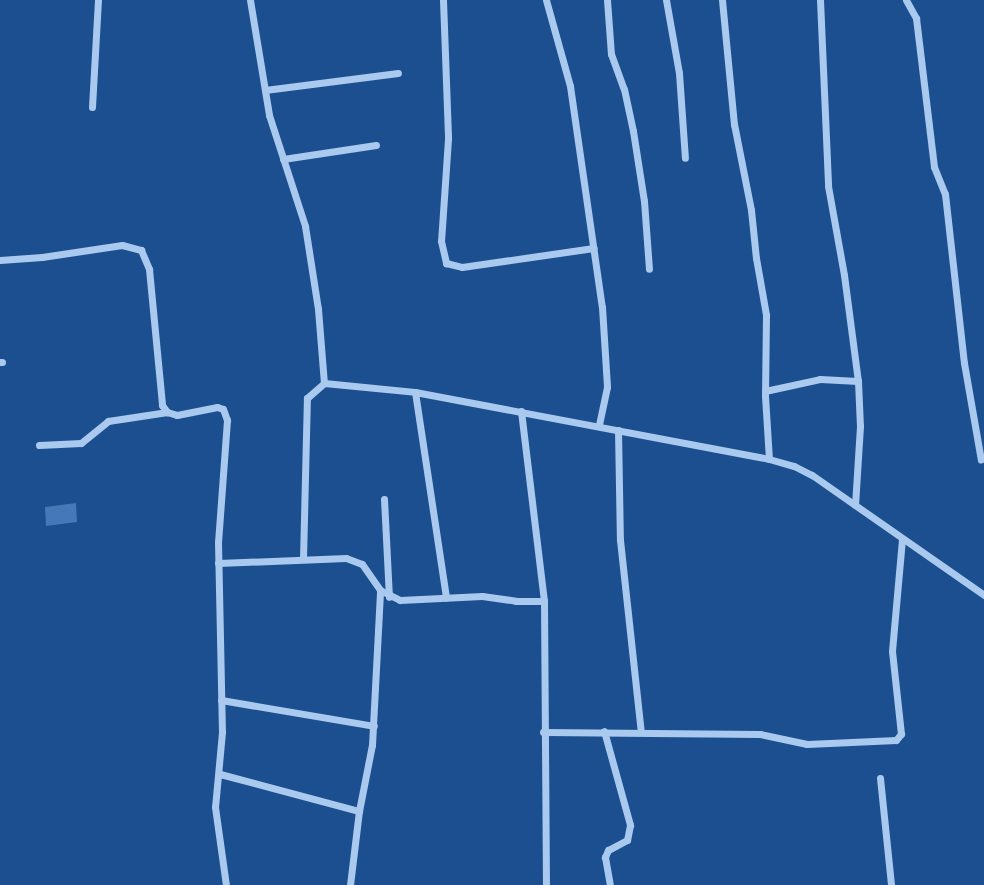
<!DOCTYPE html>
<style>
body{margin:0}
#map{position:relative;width:984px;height:885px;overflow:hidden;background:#1b4f8f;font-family:Overpass,sans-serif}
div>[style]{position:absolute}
.building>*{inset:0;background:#4478b7}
.street>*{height:7px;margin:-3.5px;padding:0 3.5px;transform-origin:3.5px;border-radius:3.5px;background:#a9c9ee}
span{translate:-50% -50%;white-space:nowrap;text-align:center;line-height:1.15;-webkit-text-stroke:7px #1b4f8f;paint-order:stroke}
</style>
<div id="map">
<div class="building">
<div style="clip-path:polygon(76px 503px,77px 522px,46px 526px,45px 507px)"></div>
</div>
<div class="street">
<div style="left:250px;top:0;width:117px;rotate:80.6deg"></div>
<div style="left:269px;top:115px;width:117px;rotate:72deg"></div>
<div style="left:305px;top:226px;width:84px;rotate:81.1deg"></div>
<div style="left:318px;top:309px;width:74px;rotate:85.4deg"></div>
<div style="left:324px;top:383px;width:91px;rotate:5.6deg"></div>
<div style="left:415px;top:392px;width:360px;rotate:10.7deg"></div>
<div style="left:769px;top:459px;width:26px;rotate:16deg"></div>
<div style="left:794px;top:466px;width:20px;rotate:27deg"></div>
<div style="left:812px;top:475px;width:210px;rotate:34.9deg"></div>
<div style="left:443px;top:0;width:139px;rotate:87.9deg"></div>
<div style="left:448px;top:139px;width:102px;rotate:93.9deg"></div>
<div style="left:441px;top:241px;width:23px;rotate:77deg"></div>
<div style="left:446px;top:263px;width:16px;rotate:14deg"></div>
<div style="left:462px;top:267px;width:133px;rotate:-8.2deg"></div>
<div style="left:546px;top:0;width:89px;rotate:74.4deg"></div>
<div style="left:570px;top:86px;width:223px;rotate:81.8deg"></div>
<div style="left:602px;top:307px;width:80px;rotate:86.4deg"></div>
<div style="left:607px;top:387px;width:40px;rotate:102deg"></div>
<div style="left:607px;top:0;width:54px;rotate:85.8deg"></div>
<div style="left:611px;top:54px;width:37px;rotate:70deg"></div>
<div style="left:624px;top:89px;width:43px;rotate:77.9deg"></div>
<div style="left:633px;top:131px;width:71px;rotate:81.1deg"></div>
<div style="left:644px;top:201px;width:68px;rotate:85.8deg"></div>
<div style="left:666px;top:0;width:74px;rotate:79.9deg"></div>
<div style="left:679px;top:73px;width:85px;rotate:86deg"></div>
<div style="left:722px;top:0;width:125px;rotate:84.5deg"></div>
<div style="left:734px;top:124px;width:88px;rotate:78.8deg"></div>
<div style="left:751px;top:210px;width:48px;rotate:84.1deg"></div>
<div style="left:756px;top:258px;width:58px;rotate:80deg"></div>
<div style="left:766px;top:315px;width:81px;rotate:90.7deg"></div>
<div style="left:765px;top:396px;width:63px;rotate:86.4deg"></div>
<div style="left:820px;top:0;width:186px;rotate:87.5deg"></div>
<div style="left:828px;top:186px;width:90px;rotate:79.8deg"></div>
<div style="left:844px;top:275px;width:107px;rotate:82.5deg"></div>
<div style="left:858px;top:381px;width:45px;rotate:87.5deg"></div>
<div style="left:860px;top:426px;width:79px;rotate:93.6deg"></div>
<div style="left:906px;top:0;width:21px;rotate:61deg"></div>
<div style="left:916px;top:18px;width:150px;rotate:83.1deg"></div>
<div style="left:934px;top:167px;width:29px;rotate:68deg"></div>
<div style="left:945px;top:194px;width:170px;rotate:83.6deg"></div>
<div style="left:964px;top:363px;width:98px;rotate:80.1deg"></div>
<div style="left:265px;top:90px;width:134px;rotate:-7.3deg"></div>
<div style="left:92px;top:107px;width:107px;rotate:-86.8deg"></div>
<div style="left:283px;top:159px;width:94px;rotate:-8.6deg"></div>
<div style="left:0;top:260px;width:42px;rotate:-4.1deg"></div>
<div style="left:42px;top:257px;width:81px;rotate:-8.5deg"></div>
<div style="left:122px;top:245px;width:20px;rotate:15deg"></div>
<div style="left:141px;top:250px;width:21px;rotate:67deg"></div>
<div style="left:149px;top:269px;width:137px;rotate:84.5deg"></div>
<div style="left:162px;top:405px;width:9px;rotate:54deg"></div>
<div style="left:167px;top:412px;width:10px;rotate:17deg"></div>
<div style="left:177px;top:415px;width:41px;rotate:-11.3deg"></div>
<div style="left:217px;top:407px;width:6px;rotate:18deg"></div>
<div style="left:223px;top:409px;width:12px;rotate:70deg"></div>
<div style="left:227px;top:420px;width:122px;rotate:94.2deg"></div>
<div style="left:218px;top:542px;width:190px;rotate:88.8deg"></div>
<div style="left:222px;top:732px;width:75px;rotate:95.3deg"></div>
<div style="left:215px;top:807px;width:79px;rotate:82deg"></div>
<div style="left:0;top:362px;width:2px"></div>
<div style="left:765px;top:391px;width:56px;rotate:-12.3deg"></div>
<div style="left:820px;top:379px;width:38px;rotate:3deg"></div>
<div style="left:415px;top:392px;width:208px;rotate:81.4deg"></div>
<div style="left:521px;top:411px;width:191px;rotate:83.1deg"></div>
<div style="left:544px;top:601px;width:284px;rotate:89.6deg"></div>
<div style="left:618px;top:430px;width:110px;rotate:89deg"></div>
<div style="left:620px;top:540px;width:193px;rotate:83.8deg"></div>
<div style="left:39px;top:445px;width:42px;rotate:-2.7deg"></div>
<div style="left:81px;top:443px;width:35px;rotate:-39deg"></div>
<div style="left:108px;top:421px;width:60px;rotate:-8.7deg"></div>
<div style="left:384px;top:499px;width:98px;rotate:87.1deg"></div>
<div style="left:303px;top:559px;width:161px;rotate:-88.6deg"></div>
<div style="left:307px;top:398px;width:23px;rotate:-41deg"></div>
<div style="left:218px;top:563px;width:128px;rotate:-2.2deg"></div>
<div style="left:346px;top:558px;width:17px;rotate:21deg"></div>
<div style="left:362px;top:564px;width:32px;rotate:55deg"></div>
<div style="left:380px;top:590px;width:22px;rotate:27deg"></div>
<div style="left:400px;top:600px;width:82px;rotate:-2.8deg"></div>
<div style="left:482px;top:596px;width:34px;rotate:8deg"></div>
<div style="left:516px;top:601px;width:28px"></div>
<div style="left:221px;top:700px;width:155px;rotate:9.6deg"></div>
<div style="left:604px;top:731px;width:98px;rotate:74.5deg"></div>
<div style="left:630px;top:825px;width:15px;rotate:101deg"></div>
<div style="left:627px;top:840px;width:21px;rotate:152deg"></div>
<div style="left:608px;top:850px;width:8px;rotate:113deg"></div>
<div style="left:605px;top:857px;width:28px;rotate:80deg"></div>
<div style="left:543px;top:732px;width:217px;rotate:0.5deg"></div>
<div style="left:760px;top:734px;width:48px;rotate:12deg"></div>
<div style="left:807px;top:744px;width:89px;rotate:-2.6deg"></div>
<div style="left:896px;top:740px;width:8px;rotate:-50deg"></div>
<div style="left:901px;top:734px;width:83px;rotate:-96.2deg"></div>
<div style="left:892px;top:651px;width:112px;rotate:-84.9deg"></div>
<div style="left:220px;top:774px;width:144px;rotate:14.9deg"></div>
<div style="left:880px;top:778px;width:108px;rotate:84.1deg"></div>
<div style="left:350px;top:885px;width:75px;rotate:-83.1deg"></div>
<div style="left:359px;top:811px;width:67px;rotate:-78.9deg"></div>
<div style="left:372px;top:745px;width:155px;rotate:-87deg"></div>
</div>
</div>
